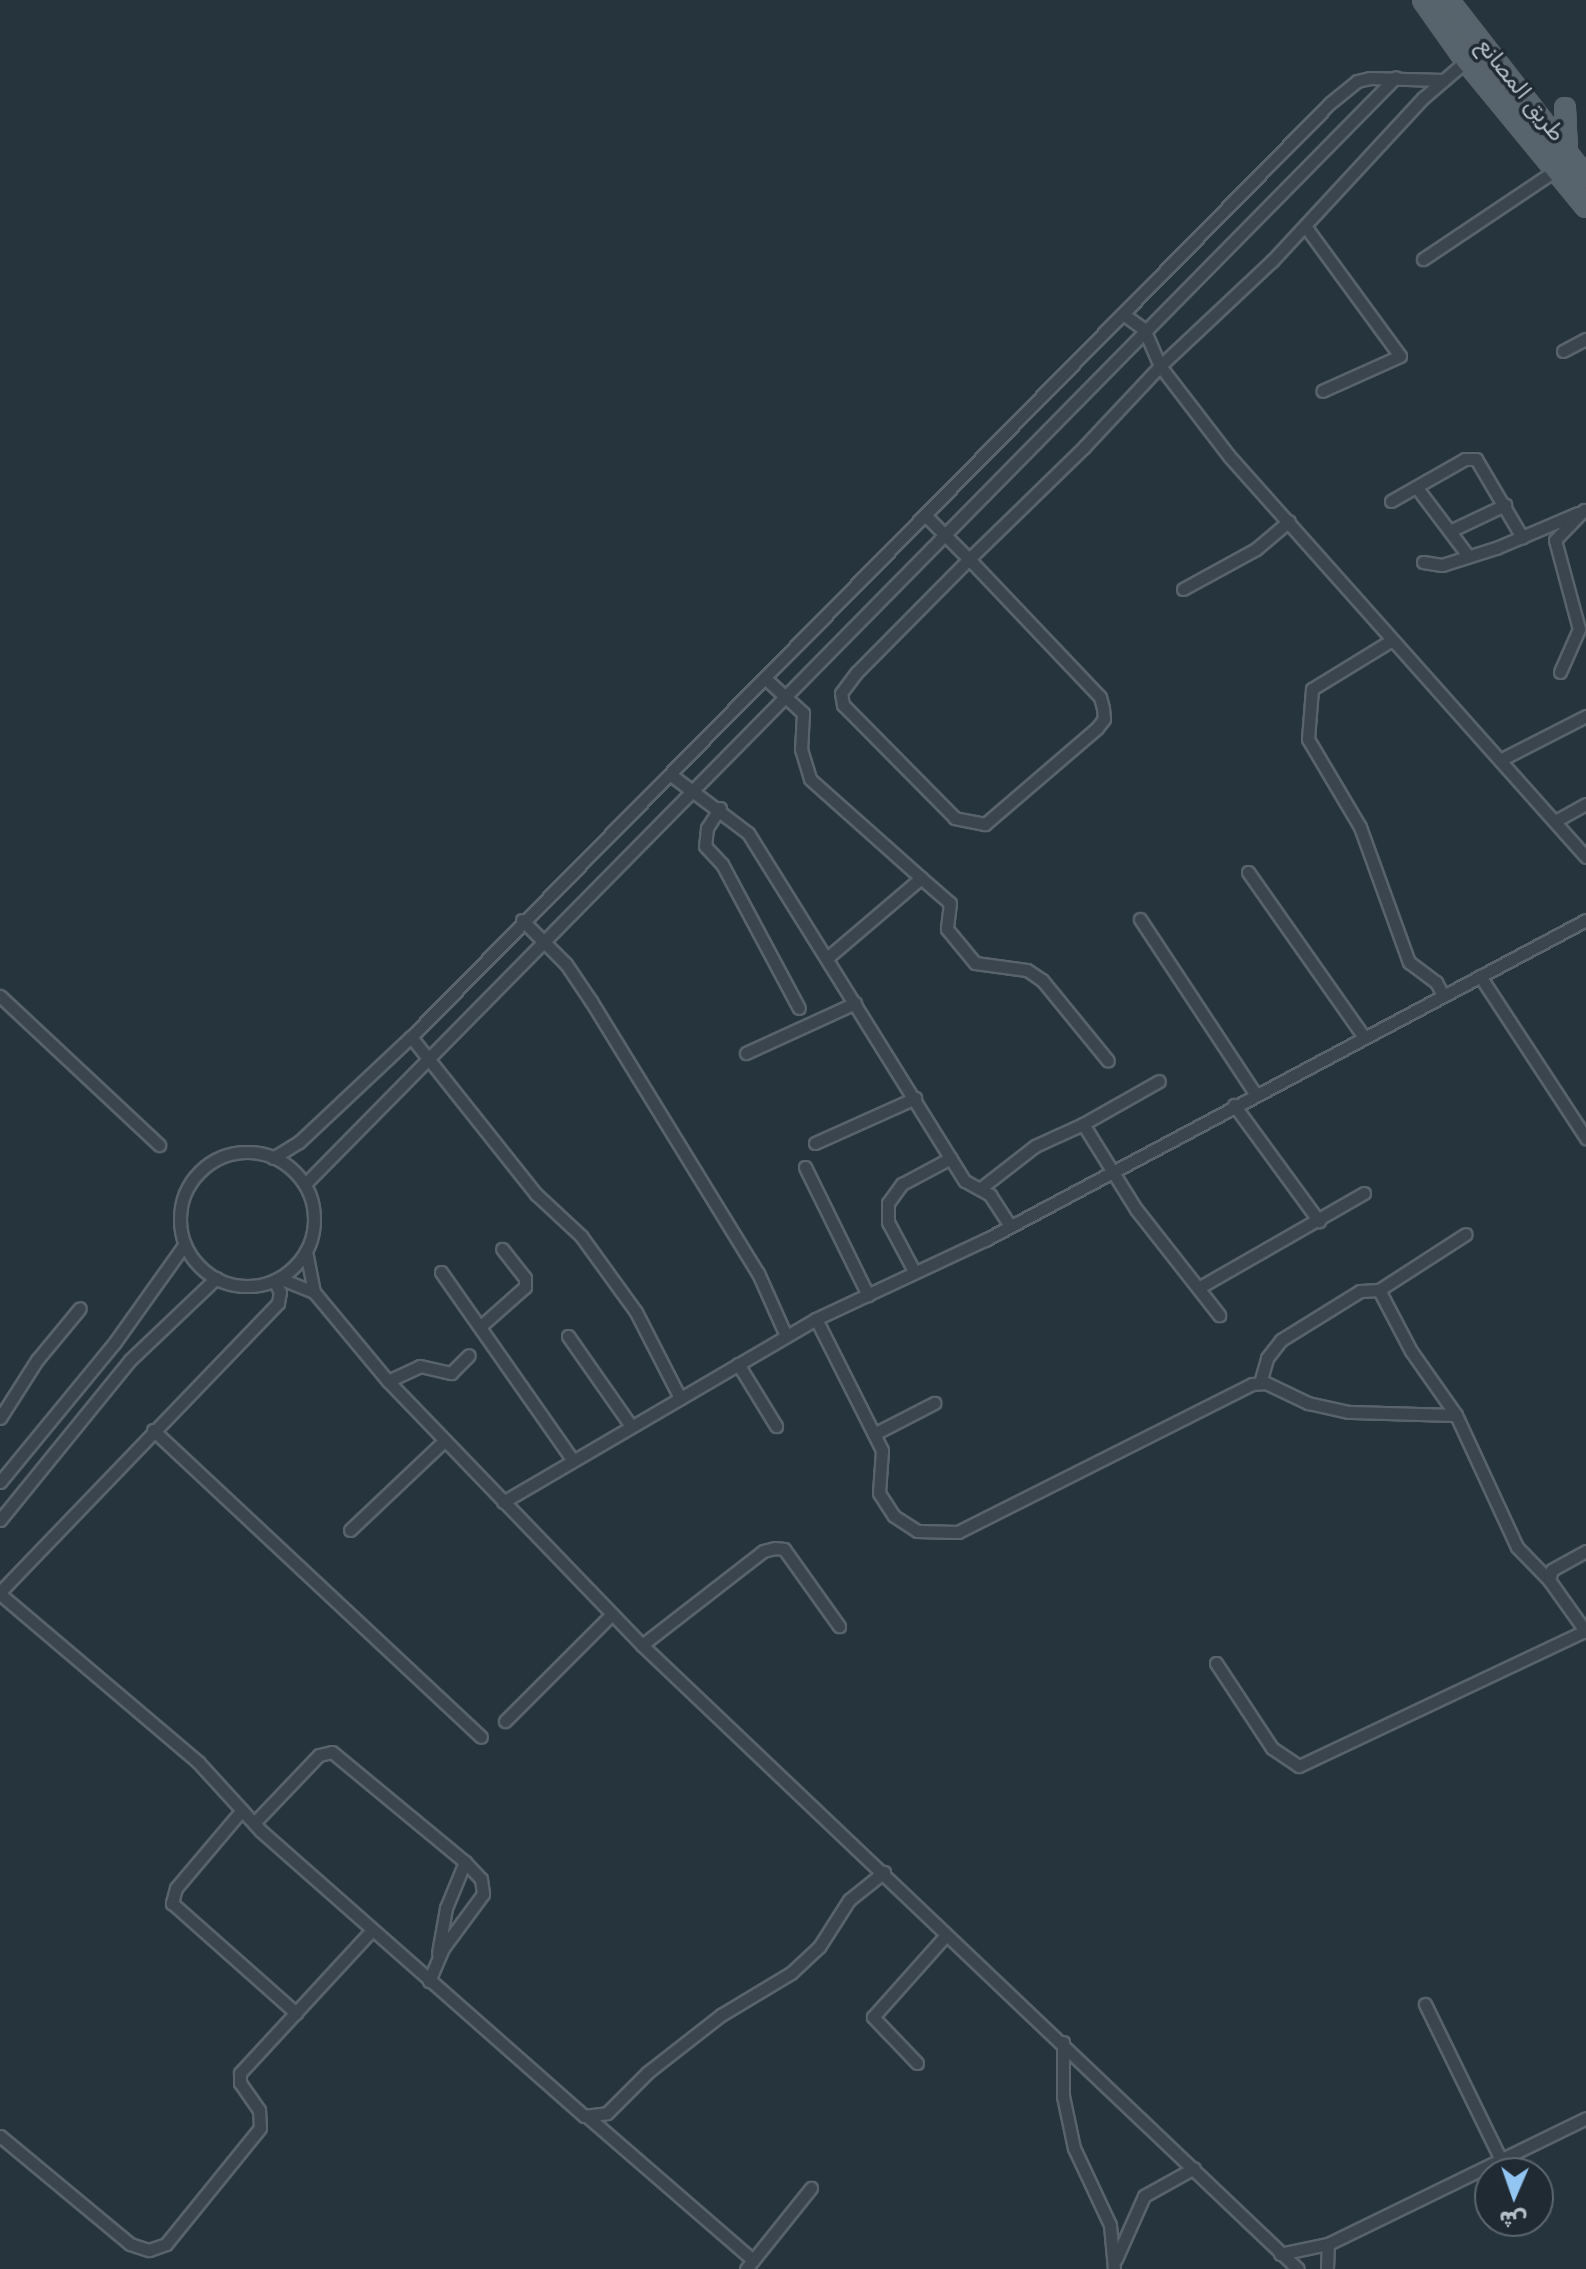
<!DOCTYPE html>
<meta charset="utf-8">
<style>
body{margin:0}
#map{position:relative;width:1586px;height:2269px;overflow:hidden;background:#26343d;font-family:Rubik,"Noto Sans Arabic",sans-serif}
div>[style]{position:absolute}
.roads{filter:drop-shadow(2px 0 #58636b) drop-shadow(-2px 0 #58636b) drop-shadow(0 2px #58636b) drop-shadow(0 -2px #58636b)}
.minor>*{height:11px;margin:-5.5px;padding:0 5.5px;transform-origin:5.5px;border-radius:5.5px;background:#3a454e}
.minor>.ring{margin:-5.5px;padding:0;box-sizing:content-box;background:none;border:11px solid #3a454e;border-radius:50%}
.primary>*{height:18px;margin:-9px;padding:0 9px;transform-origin:9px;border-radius:9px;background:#58646d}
span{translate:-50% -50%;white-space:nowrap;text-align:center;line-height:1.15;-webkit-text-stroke:7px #1f2a33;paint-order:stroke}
.street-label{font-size:22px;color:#b6c0c8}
.north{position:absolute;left:1474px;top:2157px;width:80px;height:80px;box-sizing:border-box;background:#1f2a33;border:2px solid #5b666f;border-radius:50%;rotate:182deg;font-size:22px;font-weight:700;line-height:32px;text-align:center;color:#b6c0c8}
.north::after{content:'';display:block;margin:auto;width:28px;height:36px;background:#92c5f2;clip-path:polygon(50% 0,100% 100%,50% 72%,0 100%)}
</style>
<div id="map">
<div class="roads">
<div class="minor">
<div style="left:1305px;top:226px;width:161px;rotate:53.8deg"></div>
<div style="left:1400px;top:356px;width:85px;rotate:155.8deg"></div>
<div style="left:1423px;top:259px;width:160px;rotate:-33.8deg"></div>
<div style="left:1123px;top:314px;width:26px;rotate:36deg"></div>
<div style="left:1144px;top:329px;width:40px;rotate:66.6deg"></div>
<div style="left:1160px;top:366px;width:113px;rotate:52.5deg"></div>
<div style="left:1229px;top:456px;width:537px;rotate:48.32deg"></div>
<div style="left:1563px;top:351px;width:26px;rotate:-28deg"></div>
<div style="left:1417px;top:488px;width:81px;rotate:53deg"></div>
<div style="left:1391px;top:501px;width:85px;rotate:-29.6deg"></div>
<div style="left:1465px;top:459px;width:11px"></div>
<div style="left:1476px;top:459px;width:91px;rotate:59.5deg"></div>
<div style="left:926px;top:516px;width:61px;rotate:45deg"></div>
<div style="left:969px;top:559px;width:190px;rotate:46.5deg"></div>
<div style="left:1100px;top:697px;width:11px;rotate:75deg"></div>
<div style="left:1103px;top:708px;width:11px;rotate:85deg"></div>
<div style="left:1104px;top:719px;width:11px;rotate:128deg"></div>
<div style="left:1097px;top:728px;width:148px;rotate:139.4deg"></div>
<div style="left:985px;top:824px;width:31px;rotate:-169deg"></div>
<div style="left:955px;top:818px;width:159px;rotate:-134.7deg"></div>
<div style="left:843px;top:705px;width:12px;rotate:-99deg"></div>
<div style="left:841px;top:693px;width:25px;rotate:-53deg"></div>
<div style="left:856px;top:673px;width:161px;rotate:-45.3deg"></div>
<div style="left:969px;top:559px;width:161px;rotate:-44.2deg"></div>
<div style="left:1084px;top:447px;width:111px;rotate:-46.8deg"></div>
<div style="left:1160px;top:366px;width:154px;rotate:-43.2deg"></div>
<div style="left:1272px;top:261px;width:222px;rotate:-47.2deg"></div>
<div style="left:1423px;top:98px;width:57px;rotate:-40.7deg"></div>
<div style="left:1452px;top:530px;width:59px;rotate:-25.3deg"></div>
<div style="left:1423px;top:562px;width:19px;rotate:9deg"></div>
<div style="left:1442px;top:565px;width:57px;rotate:-17.5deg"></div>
<div style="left:1496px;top:548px;width:89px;rotate:-23.1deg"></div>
<div style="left:1183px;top:589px;width:83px;rotate:-28.7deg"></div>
<div style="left:1256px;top:549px;width:43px;rotate:-40.3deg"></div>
<div style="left:1392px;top:640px;width:94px;rotate:148.5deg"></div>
<div style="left:1312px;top:689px;width:50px;rotate:94.6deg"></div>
<div style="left:1308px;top:739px;width:102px;rotate:59.4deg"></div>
<div style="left:1360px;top:827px;width:144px;rotate:70.1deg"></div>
<div style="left:1409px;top:962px;width:34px;rotate:37deg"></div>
<div style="left:1436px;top:982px;width:15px;rotate:62deg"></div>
<div style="left:1560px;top:672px;width:47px;rotate:-66.2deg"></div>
<div style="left:1579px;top:629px;width:92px;rotate:-105.1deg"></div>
<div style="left:1555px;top:540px;width:42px;rotate:-46deg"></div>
<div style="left:767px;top:680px;width:49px;rotate:42.5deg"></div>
<div style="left:803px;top:713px;width:36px;rotate:93deg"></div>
<div style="left:801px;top:749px;width:31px;rotate:73deg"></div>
<div style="left:810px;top:779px;width:149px;rotate:41.7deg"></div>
<div style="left:921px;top:878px;width:123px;rotate:139.6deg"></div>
<div style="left:1500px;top:760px;width:97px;rotate:-27.1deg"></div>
<div style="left:671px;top:775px;width:96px;rotate:37deg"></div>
<div style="left:748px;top:833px;width:410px;rotate:58.1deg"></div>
<div style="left:965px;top:1181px;width:29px;rotate:29deg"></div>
<div style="left:990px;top:1195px;width:37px;rotate:57deg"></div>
<div style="left:720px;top:808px;width:24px;rotate:123deg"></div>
<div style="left:707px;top:828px;width:18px;rotate:96deg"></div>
<div style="left:705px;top:846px;width:25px;rotate:47deg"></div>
<div style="left:722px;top:864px;width:163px;rotate:61.9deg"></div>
<div style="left:1557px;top:820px;width:33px;rotate:-29deg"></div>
<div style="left:1248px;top:872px;width:202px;rotate:54.9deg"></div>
<div style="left:921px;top:878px;width:38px;rotate:41deg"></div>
<div style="left:950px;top:903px;width:26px;rotate:97deg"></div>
<div style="left:947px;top:929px;width:44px;rotate:50.5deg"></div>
<div style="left:975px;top:963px;width:52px;rotate:7.7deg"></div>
<div style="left:1027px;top:970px;width:18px;rotate:34deg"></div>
<div style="left:1042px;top:980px;width:104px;rotate:50.8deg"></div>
<div style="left:1140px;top:919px;width:211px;rotate:56.6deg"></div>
<div style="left:522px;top:920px;width:62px;rotate:45deg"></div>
<div style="left:566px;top:964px;width:45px;rotate:56deg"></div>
<div style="left:591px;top:1001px;width:319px;rotate:58.5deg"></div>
<div style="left:758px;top:1273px;width:69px;rotate:66deg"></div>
<div style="left:1480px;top:976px;width:194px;rotate:56.8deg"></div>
<div style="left:0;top:996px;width:218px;rotate:43.1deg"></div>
<div style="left:411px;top:1037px;width:201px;rotate:51.5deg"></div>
<div style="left:536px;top:1194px;width:62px;rotate:43deg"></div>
<div style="left:581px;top:1236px;width:94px;rotate:54.1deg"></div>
<div style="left:636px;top:1312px;width:97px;rotate:62.9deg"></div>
<div style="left:746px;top:1053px;width:120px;rotate:-24.6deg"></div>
<div style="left:1234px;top:1105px;width:144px;rotate:53.8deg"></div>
<div style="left:1083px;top:1124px;width:87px;rotate:-29.5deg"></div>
<div style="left:815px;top:1143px;width:110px;rotate:-24.2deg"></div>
<div class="ring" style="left:180px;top:1152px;width:123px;height:123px"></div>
<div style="left:273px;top:1158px;width:31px;rotate:-32deg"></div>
<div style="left:299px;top:1142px;width:154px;rotate:-43.2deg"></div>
<div style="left:411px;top:1037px;width:1310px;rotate:-45.46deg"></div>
<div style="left:1330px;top:103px;width:35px;rotate:-39deg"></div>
<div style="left:1357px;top:81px;width:13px;rotate:-13deg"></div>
<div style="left:1370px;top:78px;width:73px;rotate:1.6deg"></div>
<div style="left:805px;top:1167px;width:143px;rotate:63.8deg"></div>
<div style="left:305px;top:1184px;width:1554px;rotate:-45.42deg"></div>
<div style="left:981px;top:1188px;width:68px;rotate:-37.9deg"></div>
<div style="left:1035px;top:1146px;width:53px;rotate:-24.6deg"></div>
<div style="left:1083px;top:1124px;width:100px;rotate:58.1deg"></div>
<div style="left:1136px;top:1209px;width:135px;rotate:51.9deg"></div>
<div style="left:306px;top:1251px;width:42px;rotate:79deg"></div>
<div style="left:314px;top:1292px;width:116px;rotate:50.3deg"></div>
<div style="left:388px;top:1381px;width:366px;rotate:46.1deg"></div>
<div style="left:642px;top:1645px;width:905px;rotate:43.57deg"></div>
<div style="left:914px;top:1271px;width:55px;rotate:-118deg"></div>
<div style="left:888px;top:1222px;width:19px;rotate:-90deg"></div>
<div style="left:888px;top:1203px;width:24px;rotate:-54deg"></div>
<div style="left:902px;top:1184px;width:55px;rotate:-28deg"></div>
<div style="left:441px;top:1272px;width:228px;rotate:55deg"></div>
<div style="left:279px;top:1278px;width:38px;rotate:22deg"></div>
<div style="left:1200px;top:1287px;width:189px;rotate:-29.8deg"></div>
<div style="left:816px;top:1319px;width:147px;rotate:63.3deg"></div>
<div style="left:882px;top:1450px;width:43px;rotate:94deg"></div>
<div style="left:879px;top:1493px;width:27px;rotate:57deg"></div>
<div style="left:894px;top:1516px;width:27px;rotate:33deg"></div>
<div style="left:917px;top:1531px;width:41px;rotate:1.4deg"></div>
<div style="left:958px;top:1532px;width:329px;rotate:-26.7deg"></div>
<div style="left:1252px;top:1384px;width:14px;rotate:-4deg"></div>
<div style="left:1266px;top:1383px;width:47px;rotate:25.5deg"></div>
<div style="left:1308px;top:1403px;width:42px;rotate:12.4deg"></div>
<div style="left:1349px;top:1412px;width:107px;rotate:1.6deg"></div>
<div style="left:1456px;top:1415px;width:145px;rotate:65.2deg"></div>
<div style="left:1517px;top:1547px;width:46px;rotate:45.9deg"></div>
<div style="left:482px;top:1325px;width:57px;rotate:-41.5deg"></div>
<div style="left:525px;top:1287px;width:9px;rotate:-90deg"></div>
<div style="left:525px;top:1278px;width:37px;rotate:-128deg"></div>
<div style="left:568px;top:1336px;width:110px;rotate:55deg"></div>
<div style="left:738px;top:1364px;width:73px;rotate:58.5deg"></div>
<div style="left:388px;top:1381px;width:35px;rotate:-25deg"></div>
<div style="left:420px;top:1366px;width:32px;rotate:13deg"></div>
<div style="left:451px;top:1373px;width:25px;rotate:-45deg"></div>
<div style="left:1260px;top:1383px;width:26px;rotate:-74deg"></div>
<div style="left:1267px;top:1358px;width:23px;rotate:-52deg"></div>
<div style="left:1281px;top:1340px;width:93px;rotate:-31.8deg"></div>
<div style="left:1360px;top:1291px;width:19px;rotate:-3deg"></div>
<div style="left:1456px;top:1415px;width:78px;rotate:-125.1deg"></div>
<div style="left:1411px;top:1351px;width:69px;rotate:-117.7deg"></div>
<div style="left:1379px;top:1290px;width:103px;rotate:-32.8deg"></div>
<div style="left:0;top:1418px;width:69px;rotate:-57.5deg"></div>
<div style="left:37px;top:1360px;width:67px;rotate:-50.4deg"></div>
<div style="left:153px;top:1430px;width:449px;rotate:43.1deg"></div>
<div style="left:874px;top:1434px;width:68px;rotate:-27.3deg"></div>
<div style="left:0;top:1482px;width:181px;rotate:-50.6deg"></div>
<div style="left:115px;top:1342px;width:120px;rotate:-54.5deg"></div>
<div style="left:503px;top:1502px;width:363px;rotate:-30.3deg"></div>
<div style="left:816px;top:1319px;width:187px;rotate:-25.1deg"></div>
<div style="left:985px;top:1240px;width:681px;rotate:-28.03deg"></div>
<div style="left:0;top:1520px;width:206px;rotate:-50.9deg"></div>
<div style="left:130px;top:1360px;width:119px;rotate:-43.6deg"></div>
<div style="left:350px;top:1530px;width:129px;rotate:-43.4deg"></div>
<div style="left:1586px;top:1551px;width:39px;rotate:151deg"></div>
<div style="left:1552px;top:1570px;width:10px;rotate:107deg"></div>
<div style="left:1549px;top:1580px;width:64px;rotate:54.6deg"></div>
<div style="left:0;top:1592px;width:401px;rotate:-46.1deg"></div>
<div style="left:278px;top:1303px;width:11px;rotate:-80deg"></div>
<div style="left:280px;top:1292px;width:13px;rotate:-117deg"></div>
<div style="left:0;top:1594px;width:260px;rotate:40.3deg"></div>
<div style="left:198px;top:1762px;width:93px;rotate:47.6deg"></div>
<div style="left:261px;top:1831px;width:431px;rotate:41.4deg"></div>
<div style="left:584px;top:2116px;width:23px;rotate:-7deg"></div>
<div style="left:607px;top:2113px;width:58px;rotate:-45deg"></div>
<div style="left:648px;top:2072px;width:93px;rotate:-38deg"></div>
<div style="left:721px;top:2015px;width:82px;rotate:-31deg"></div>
<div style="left:791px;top:1973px;width:38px;rotate:-43deg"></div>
<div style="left:819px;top:1947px;width:56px;rotate:-57.4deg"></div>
<div style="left:849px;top:1900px;width:45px;rotate:-38.7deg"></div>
<div style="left:642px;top:1645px;width:153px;rotate:-37.8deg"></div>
<div style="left:763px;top:1551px;width:12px;rotate:-14deg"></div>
<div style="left:775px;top:1548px;width:9px;rotate:6deg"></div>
<div style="left:784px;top:1549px;width:95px;rotate:54.5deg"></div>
<div style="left:1216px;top:1663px;width:102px;rotate:56.6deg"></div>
<div style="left:1272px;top:1748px;width:32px;rotate:34deg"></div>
<div style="left:1299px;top:1766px;width:316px;rotate:-25.3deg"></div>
<div style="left:505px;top:1721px;width:151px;rotate:-45deg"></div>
<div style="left:242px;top:1810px;width:102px;rotate:130.2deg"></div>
<div style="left:176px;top:1888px;width:16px;rotate:105deg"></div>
<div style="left:172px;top:1903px;width:166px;rotate:41.6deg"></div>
<div style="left:254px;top:1823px;width:94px;rotate:-46.3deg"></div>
<div style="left:319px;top:1755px;width:13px;rotate:-13deg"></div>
<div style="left:332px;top:1752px;width:173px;rotate:39.6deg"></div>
<div style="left:465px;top:1862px;width:23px;rotate:47deg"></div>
<div style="left:481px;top:1879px;width:15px;rotate:82deg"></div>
<div style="left:483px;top:1894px;width:67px;rotate:126.5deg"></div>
<div style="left:443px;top:1948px;width:36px;rotate:113deg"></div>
<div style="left:438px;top:1953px;width:46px;rotate:-79.9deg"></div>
<div style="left:446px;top:1908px;width:50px;rotate:-67.6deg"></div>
<div style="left:1425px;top:2004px;width:174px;rotate:64deg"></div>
<div style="left:1063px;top:2042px;width:54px;rotate:90deg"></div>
<div style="left:1063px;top:2096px;width:53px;rotate:78.1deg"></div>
<div style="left:1074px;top:2148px;width:85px;rotate:64.9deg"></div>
<div style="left:1110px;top:2225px;width:44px;rotate:84.8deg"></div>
<div style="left:917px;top:2063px;width:64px;rotate:-133.7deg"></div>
<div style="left:873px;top:2017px;width:110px;rotate:-48.3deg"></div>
<div style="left:589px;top:2118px;width:217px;rotate:40.9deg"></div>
<div style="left:0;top:2136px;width:169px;rotate:39.7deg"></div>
<div style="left:130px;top:2244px;width:20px;rotate:18deg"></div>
<div style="left:149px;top:2250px;width:18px;rotate:-19deg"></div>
<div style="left:166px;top:2244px;width:149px;rotate:-51deg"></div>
<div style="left:260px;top:2128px;width:18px;rotate:-93deg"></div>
<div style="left:259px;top:2110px;width:33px;rotate:-125deg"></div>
<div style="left:240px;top:2083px;width:10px;rotate:-90deg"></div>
<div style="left:240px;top:2073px;width:195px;rotate:-47.3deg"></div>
<div style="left:1280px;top:2254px;width:49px;rotate:-11.8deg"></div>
<div style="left:1328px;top:2244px;width:287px;rotate:-26deg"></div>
<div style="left:1116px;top:2259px;width:69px;rotate:-66deg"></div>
<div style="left:1144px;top:2196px;width:57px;rotate:-29.2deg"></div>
<div style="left:746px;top:2269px;width:104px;rotate:-51.3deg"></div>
<div style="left:1327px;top:2269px;width:25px;rotate:-88deg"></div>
</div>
<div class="primary">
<div style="left:1423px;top:0;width:75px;rotate:54.8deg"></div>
<div style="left:1466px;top:61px;width:189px;rotate:50.6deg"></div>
<div style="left:1448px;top:0;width:224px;rotate:52.1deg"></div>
<div style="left:1565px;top:108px;width:43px;rotate:87.3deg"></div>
</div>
</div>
<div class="street-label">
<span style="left:1521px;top:90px;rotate:51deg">طريق المصانع</span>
</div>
<div class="north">ش</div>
</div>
